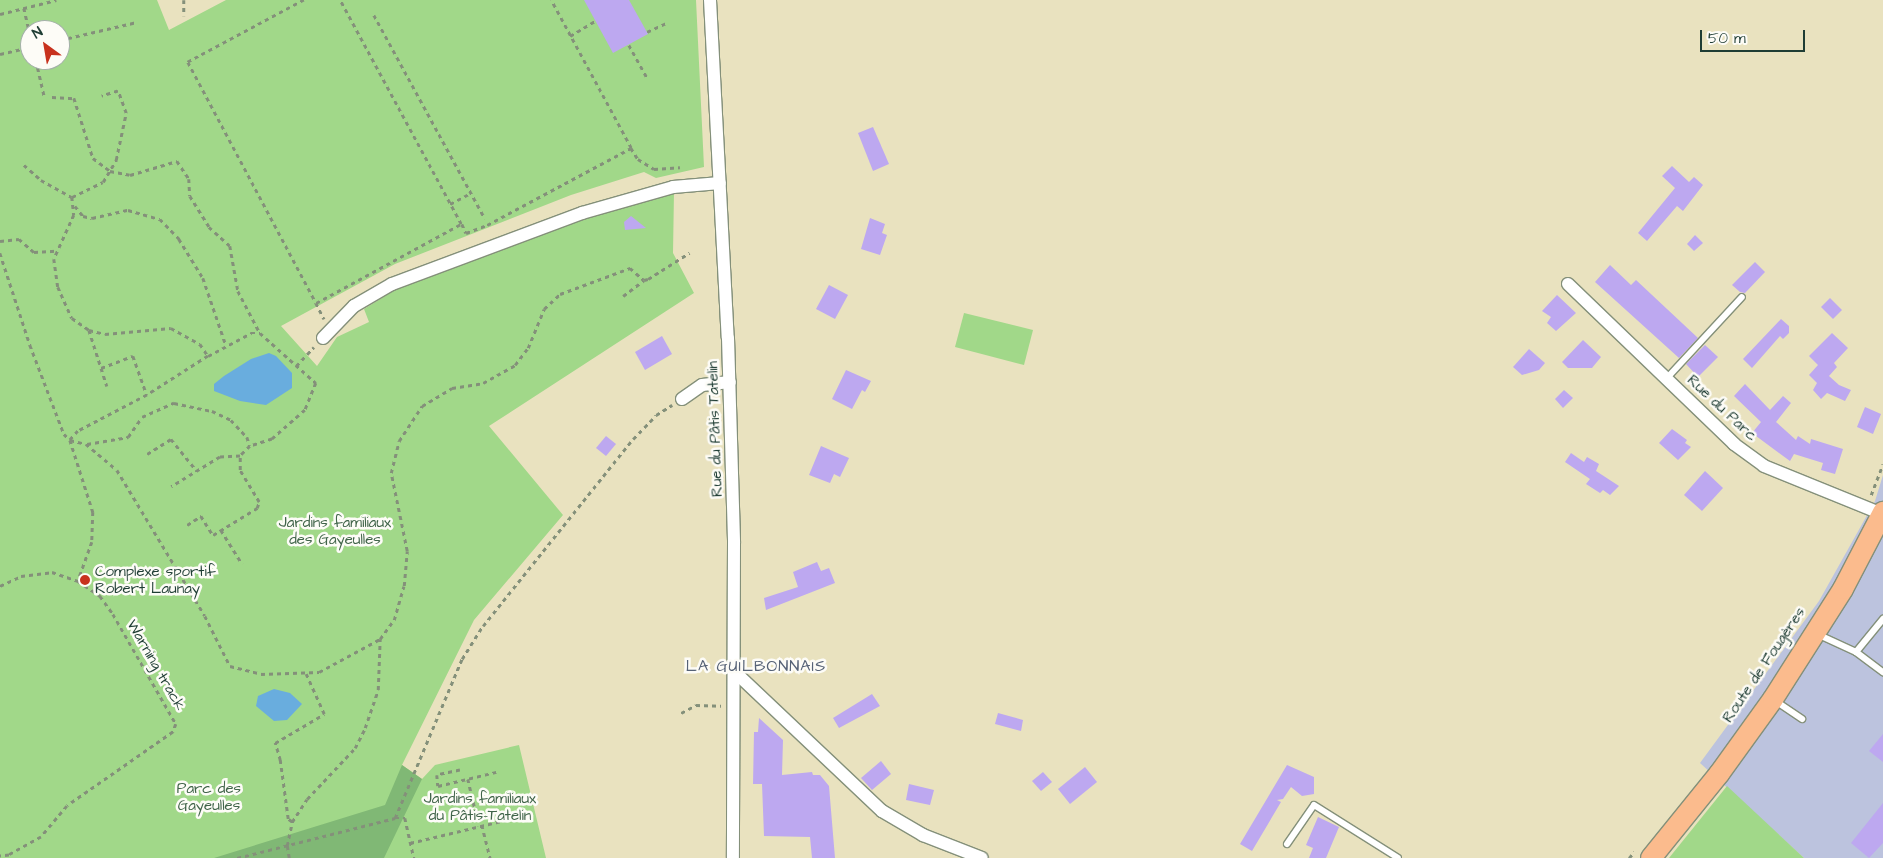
<!DOCTYPE html>
<meta charset="utf-8">
<style>
body{margin:0}
#map{position:relative;width:1883px;height:858px;overflow:hidden;background:#e9e2bf;font-family:"Architects Daughter",sans-serif}
div>[style]{position:absolute}
.industrial>*{inset:0;background:#bcc3de}
.green>*{inset:0;background:#a1d889}
.forest>*{inset:0;background:#80b875}
.water>*{inset:0;background:#69adde}
.building>*{inset:0;background:#bda8f0}
.path>*{height:2.5px;margin-top:-1.25px;transform-origin:0;background:repeating-linear-gradient(90deg,#84907a 0 4px,transparent 0 8px)}
.roads{filter:drop-shadow(1px 0 #84907a) drop-shadow(-1px 0 #84907a) drop-shadow(0 1px #84907a) drop-shadow(0 -1px #84907a)}
.lane>*{height:6px;margin:-3px;padding:0 3px;transform-origin:3px;border-radius:3px;background:#fff}
.street>*{height:12px;margin:-6px;padding:0 6px;transform-origin:6px;border-radius:6px;background:#fff}
.primary>*{height:20px;margin:-10px;padding:0 10px;transform-origin:10px;border-radius:10px;background:#fbbb8d}
.dots>*{width:14px;height:14px;translate:-50% -50%;box-sizing:border-box;border:2px solid #fdfcf7;border-radius:50%}
span{translate:-50% -50%;white-space:nowrap;text-align:center;line-height:1.15;-webkit-text-stroke:5px #fdfcf7;paint-order:stroke}
.street-label{font-size:15px;color:#1f3d34}
.park-label{font-size:15px;color:#406449}
.poi-label{font-size:15px;color:#1f3d34}
.left{translate:0 -50%;text-align:left}
.neighbourhood-label{font-size:16px;color:#566276;letter-spacing:1px}
.north{position:absolute;left:20px;top:20px;width:50px;height:50px;box-sizing:border-box;background:#fdfcf7;border:1px solid #a4b0a9;border-radius:50%;rotate:328deg;font-size:14px;font-weight:700;line-height:20px;text-align:center;color:#1f3d34}
.north::after{content:'';display:block;margin:auto;width:18px;height:22px;background:#c8321e;clip-path:polygon(50% 0,100% 100%,50% 72%,0 100%)}
.scale{position:absolute;left:1700px;top:30px;width:105px;height:22px;box-sizing:border-box;border:2px solid #1f3d34;border-top:0;padding-left:6px;font-size:15px;line-height:18px;white-space:nowrap;color:#1f3d34;-webkit-text-stroke:4px #fdfcf7;paint-order:stroke}
</style>
<div id="map">
<div class="industrial">
<div style="clip-path:polygon(1883px 475px,1883px 858px,1804px 858px,1700px 763px,1819px 601px,1875px 501px)"></div>
</div>
<div class="green">
<div style="clip-path:polygon(evenodd,0 0,157px 0,169px 30px,226px 0,696px 0,704px 167px,656px 178px,644px 172px,571px 195px,395px 264px,281px 326px,317px 366px,337px 337px,369px 322px,364px 309px,403px 285px,489px 255px,576px 219px,674px 192px,673px 253px,694px 293px,489px 426px,563px 515px,474px 620px,402px 765px,422px 779px,435px 765px,519px 745px,546px 858px,0 858px,0 0,30px 30px,60px 30px,60px 60px,30px 60px,30px 30px)"></div>
<div style="clip-path:polygon(964px 313px,1033px 330px,1024px 365px,955px 347px)"></div>
<div style="clip-path:polygon(1727px 786px,1804px 858px,1669px 858px)"></div>
</div>
<div class="forest">
<div style="clip-path:polygon(402px 765px,422px 779px,384px 858px,214px 858px,385px 805px)"></div>
</div>
<div class="water">
<div style="clip-path:polygon(269px 353px,276px 356px,292px 373px,292px 388px,266px 405px,240px 401px,214px 391px,214px 384px,224px 376px,251px 359px)"></div>
<div style="clip-path:polygon(274px 689px,290px 693px,302px 704px,287px 720px,274px 721px,256px 706px,258px 696px)"></div>
</div>
<div class="building">
<div style="clip-path:polygon(584px 0,629px 0,648px 34px,613px 53px)"></div>
<div style="clip-path:polygon(873px 127px,889px 164px,873px 171px,858px 133px)"></div>
<div style="clip-path:polygon(1672px 166px,1689px 182px,1694px 177px,1703px 185px,1683px 211px,1677px 206px,1647px 241px,1638px 233px,1675px 188px,1662px 176px)"></div>
<div style="clip-path:polygon(631px 216px,646px 228px,625px 230px,624px 222px)"></div>
<div style="clip-path:polygon(870px 218px,885px 224px,882px 233px,887px 235px,880px 255px,861px 249px)"></div>
<div style="clip-path:polygon(1695px 235px,1703px 243px,1694px 251px,1687px 244px)"></div>
<div style="clip-path:polygon(1755px 262px,1765px 272px,1745px 293px,1740px 292px,1732px 285px)"></div>
<div style="clip-path:polygon(1610px 265px,1631px 285px,1636px 280px,1698px 338px,1679px 358px,1595px 282px)"></div>
<div style="clip-path:polygon(829px 285px,848px 295px,835px 319px,816px 309px)"></div>
<div style="clip-path:polygon(1557px 295px,1576px 313px,1556px 331px,1547px 323px,1551px 317px,1542px 311px)"></div>
<div style="clip-path:polygon(1830px 298px,1842px 310px,1833px 319px,1821px 307px)"></div>
<div style="clip-path:polygon(1781px 319px,1789px 326px,1789px 333px,1783px 339px,1780px 336px,1752px 368px,1743px 359px)"></div>
<div style="clip-path:polygon(1832px 333px,1848px 348px,1834px 363px,1837px 367px,1829px 376px,1839px 385px,1851px 390px,1845px 401px,1827px 393px,1821px 399px,1813px 390px,1817px 383px,1809px 375px,1818px 365px,1809px 356px)"></div>
<div style="clip-path:polygon(662px 336px,672px 354px,645px 370px,635px 352px)"></div>
<div style="clip-path:polygon(1583px 340px,1601px 357px,1592px 368px,1568px 368px,1562px 362px)"></div>
<div style="clip-path:polygon(1705px 345px,1718px 357px,1698px 377px,1686px 364px)"></div>
<div style="clip-path:polygon(1529px 349px,1545px 363px,1539px 370px,1522px 375px,1513px 367px)"></div>
<div style="clip-path:polygon(846px 370px,871px 381px,865px 392px,862px 390px,852px 409px,832px 399px)"></div>
<div style="clip-path:polygon(1745px 384px,1770px 410px,1783px 396px,1791px 403px,1776px 422px,1796px 440px,1798px 436px,1810px 444px,1811px 439px,1843px 449px,1835px 474px,1821px 470px,1823px 463px,1794px 454px,1790px 461px,1752px 433px,1761px 422px,1734px 396px)"></div>
<div style="clip-path:polygon(1564px 390px,1573px 398px,1563px 408px,1555px 399px)"></div>
<div style="clip-path:polygon(1865px 407px,1881px 414px,1873px 434px,1857px 427px)"></div>
<div style="clip-path:polygon(1672px 429px,1687px 440px,1685px 443px,1691px 447px,1678px 460px,1659px 443px)"></div>
<div style="clip-path:polygon(606px 436px,616px 444px,606px 456px,596px 448px)"></div>
<div style="clip-path:polygon(821px 446px,849px 458px,840px 477px,834px 474px,830px 483px,809px 475px)"></div>
<div style="clip-path:polygon(1571px 453px,1584px 462px,1587px 457px,1599px 464px,1596px 471px,1619px 486px,1610px 495px,1603px 490px,1600px 493px,1586px 484px,1590px 479px,1565px 462px)"></div>
<div style="clip-path:polygon(1705px 471px,1723px 488px,1702px 511px,1684px 495px)"></div>
<div style="clip-path:polygon(817px 562px,821px 571px,829px 568px,835px 583px,766px 610px,764px 598px,798px 587px,793px 572px)"></div>
<div style="clip-path:polygon(872px 694px,880px 706px,839px 728px,833px 718px)"></div>
<div style="clip-path:polygon(998px 713px,1023px 720px,1021px 731px,995px 724px)"></div>
<div style="clip-path:polygon(759px 718px,783px 740px,782px 775px,812px 772px,813px 775px,820px 775px,829px 786px,835px 858px,812px 858px,810px 837px,764px 836px,762px 784px,753px 784px,754px 732px,758px 732px)"></div>
<div style="clip-path:polygon(1883px 734px,1883px 762px,1869px 751px)"></div>
<div style="clip-path:polygon(881px 761px,891px 774px,872px 790px,861px 778px)"></div>
<div style="clip-path:polygon(1287px 765px,1314px 777px,1314px 794px,1302px 796px,1291px 787px,1283px 799px,1277px 800px,1281px 802px,1252px 851px,1240px 844px)"></div>
<div style="clip-path:polygon(1085px 767px,1097px 782px,1070px 804px,1058px 789px)"></div>
<div style="clip-path:polygon(1043px 772px,1052px 782px,1041px 791px,1032px 781px)"></div>
<div style="clip-path:polygon(909px 784px,934px 790px,930px 805px,906px 800px)"></div>
<div style="clip-path:polygon(1883px 803px,1883px 843px,1869px 858px,1851px 843px)"></div>
<div style="clip-path:polygon(1318px 817px,1339px 827px,1326px 858px,1309px 858px,1313px 848px,1306px 845px)"></div>
</div>
<div class="path">
<div style="left:184px;top:0;width:16px;rotate:90deg"></div>
<div style="left:304px;top:0;width:132px;rotate:151.9deg"></div>
<div style="left:188px;top:62px;width:273px;rotate:62deg"></div>
<div style="left:316px;top:303px;width:165px;rotate:-28.6deg"></div>
<div style="left:461px;top:224px;width:255px;rotate:-118.4deg"></div>
<div style="left:24px;top:8px;width:28px;rotate:77deg"></div>
<div style="left:0;top:14px;width:58px;rotate:-14deg"></div>
<div style="left:374px;top:15px;width:232px;rotate:61.4deg"></div>
<div style="left:647px;top:32px;width:23px;rotate:-25deg"></div>
<div style="left:570px;top:36px;width:29px;rotate:-31deg"></div>
<div style="left:60px;top:40px;width:79px;rotate:-13.2deg"></div>
<div style="left:629px;top:45px;width:39px;rotate:61deg"></div>
<div style="left:0;top:54px;width:31px;rotate:-13deg"></div>
<div style="left:36px;top:60px;width:37px;rotate:77deg"></div>
<div style="left:52px;top:97px;width:22px;rotate:3deg"></div>
<div style="left:74px;top:98px;width:63px;rotate:72.4deg"></div>
<div style="left:93px;top:158px;width:21px;rotate:37deg"></div>
<div style="left:110px;top:171px;width:20px;rotate:11deg"></div>
<div style="left:130px;top:175px;width:49px;rotate:-16.6deg"></div>
<div style="left:177px;top:161px;width:22px;rotate:56deg"></div>
<div style="left:189px;top:179px;width:17px;rotate:87deg"></div>
<div style="left:190px;top:196px;width:36px;rotate:58deg"></div>
<div style="left:209px;top:227px;width:28px;rotate:42deg"></div>
<div style="left:230px;top:246px;width:46px;rotate:79.9deg"></div>
<div style="left:238px;top:291px;width:47px;rotate:62.4deg"></div>
<div style="left:260px;top:333px;width:75px;rotate:41.8deg"></div>
<div style="left:316px;top:383px;width:29px;rotate:112deg"></div>
<div style="left:305px;top:410px;width:44px;rotate:138.7deg"></div>
<div style="left:272px;top:439px;width:23px;rotate:162deg"></div>
<div style="left:250px;top:446px;width:14px;rotate:135deg"></div>
<div style="left:240px;top:456px;width:20px;rotate:177deg"></div>
<div style="left:220px;top:457px;width:57px;rotate:148.5deg"></div>
<div style="left:631px;top:148px;width:13px;rotate:58deg"></div>
<div style="left:638px;top:159px;width:19px;rotate:32deg"></div>
<div style="left:654px;top:169px;width:26px;rotate:-4deg"></div>
<div style="left:24px;top:165px;width:23px;rotate:41deg"></div>
<div style="left:41px;top:180px;width:35px;rotate:29deg"></div>
<div style="left:72px;top:197px;width:18px;rotate:84deg"></div>
<div style="left:74px;top:215px;width:48px;rotate:114.4deg"></div>
<div style="left:54px;top:259px;width:28px;rotate:82deg"></div>
<div style="left:58px;top:287px;width:34px;rotate:66deg"></div>
<div style="left:72px;top:318px;width:21px;rotate:35deg"></div>
<div style="left:89px;top:330px;width:16px;rotate:14deg"></div>
<div style="left:105px;top:334px;width:66px;rotate:-5.2deg"></div>
<div style="left:171px;top:328px;width:33px;rotate:29deg"></div>
<div style="left:200px;top:344px;width:14px;rotate:56deg"></div>
<div style="left:208px;top:356px;width:72px;rotate:147.4deg"></div>
<div style="left:147px;top:395px;width:78px;rotate:152.4deg"></div>
<div style="left:78px;top:431px;width:12px;rotate:132deg"></div>
<div style="left:70px;top:440px;width:16px;rotate:14deg"></div>
<div style="left:86px;top:444px;width:40px;rotate:40deg"></div>
<div style="left:117px;top:470px;width:170px;rotate:58.9deg"></div>
<div style="left:205px;top:616px;width:56px;rotate:63.4deg"></div>
<div style="left:230px;top:666px;width:32px;rotate:14deg"></div>
<div style="left:261px;top:674px;width:58px;rotate:-2deg"></div>
<div style="left:319px;top:672px;width:69px;rotate:-28.4deg"></div>
<div style="left:380px;top:639px;width:24px;rotate:-54deg"></div>
<div style="left:394px;top:620px;width:35px;rotate:-74deg"></div>
<div style="left:404px;top:586px;width:35px;rotate:-85deg"></div>
<div style="left:407px;top:551px;width:80px;rotate:-101.6deg"></div>
<div style="left:391px;top:473px;width:33px;rotate:-76deg"></div>
<div style="left:399px;top:441px;width:42px;rotate:-56.7deg"></div>
<div style="left:422px;top:406px;width:35px;rotate:-31deg"></div>
<div style="left:452px;top:388px;width:31px;rotate:-9deg"></div>
<div style="left:483px;top:383px;width:37px;rotate:-29deg"></div>
<div style="left:515px;top:365px;width:21px;rotate:-53deg"></div>
<div style="left:528px;top:348px;width:42px;rotate:-67.7deg"></div>
<div style="left:544px;top:309px;width:22px;rotate:-43deg"></div>
<div style="left:560px;top:294px;width:75px;rotate:-20.4deg"></div>
<div style="left:630px;top:268px;width:18px;rotate:41deg"></div>
<div style="left:644px;top:280px;width:4px;rotate:-14deg"></div>
<div style="left:648px;top:279px;width:49px;rotate:-32.4deg"></div>
<div style="left:72px;top:197px;width:34px;rotate:-26deg"></div>
<div style="left:103px;top:182px;width:26px;rotate:-59deg"></div>
<div style="left:116px;top:160px;width:48px;rotate:-78deg"></div>
<div style="left:126px;top:113px;width:23px;rotate:-110deg"></div>
<div style="left:118px;top:91px;width:17px;rotate:163deg"></div>
<div style="left:450px;top:204px;width:24px;rotate:-28deg"></div>
<div style="left:75px;top:206px;width:13px;rotate:51deg"></div>
<div style="left:83px;top:216px;width:9px;rotate:13deg"></div>
<div style="left:92px;top:218px;width:37px;rotate:-13deg"></div>
<div style="left:128px;top:210px;width:33px;rotate:16deg"></div>
<div style="left:160px;top:219px;width:28px;rotate:46deg"></div>
<div style="left:179px;top:239px;width:46px;rotate:58.4deg"></div>
<div style="left:203px;top:278px;width:71px;rotate:71.1deg"></div>
<div style="left:462px;top:224px;width:10px;rotate:66deg"></div>
<div style="left:466px;top:233px;width:22px;rotate:-21deg"></div>
<div style="left:487px;top:225px;width:163px;rotate:-28.1deg"></div>
<div style="left:631px;top:148px;width:168px;rotate:-118.4deg"></div>
<div style="left:0;top:241px;width:19px;rotate:-6deg"></div>
<div style="left:19px;top:239px;width:20px;rotate:41deg"></div>
<div style="left:34px;top:252px;width:22px;rotate:-3deg"></div>
<div style="left:0;top:253px;width:97px;rotate:71.9deg"></div>
<div style="left:30px;top:345px;width:95px;rotate:69.1deg"></div>
<div style="left:64px;top:434px;width:8px;rotate:45deg"></div>
<div style="left:70px;top:440px;width:76px;rotate:72.3deg"></div>
<div style="left:93px;top:512px;width:30px;rotate:92deg"></div>
<div style="left:92px;top:542px;width:41px;rotate:109.7deg"></div>
<div style="left:623px;top:296px;width:26px;rotate:-37deg"></div>
<div style="left:316px;top:303px;width:18px;rotate:63deg"></div>
<div style="left:89px;top:330px;width:59px;rotate:72.2deg"></div>
<div style="left:208px;top:356px;width:49px;rotate:-28.1deg"></div>
<div style="left:251px;top:333px;width:9px"></div>
<div style="left:296px;top:366px;width:26px;rotate:-47deg"></div>
<div style="left:101px;top:368px;width:34px;rotate:-21deg"></div>
<div style="left:133px;top:356px;width:41px;rotate:70.3deg"></div>
<div style="left:87px;top:444px;width:42px;rotate:-9.7deg"></div>
<div style="left:128px;top:437px;width:24px;rotate:-55deg"></div>
<div style="left:142px;top:417px;width:35px;rotate:-24deg"></div>
<div style="left:174px;top:403px;width:39px;rotate:12deg"></div>
<div style="left:212px;top:411px;width:21px;rotate:25deg"></div>
<div style="left:231px;top:420px;width:23px;rotate:47deg"></div>
<div style="left:247px;top:437px;width:9px;rotate:72deg"></div>
<div style="left:147px;top:454px;width:28px;rotate:-32deg"></div>
<div style="left:171px;top:439px;width:41px;rotate:50.9deg"></div>
<div style="left:1871px;top:495px;width:33px;rotate:-69deg"></div>
<div style="left:187px;top:525px;width:17px;rotate:-33deg"></div>
<div style="left:201px;top:516px;width:22px;rotate:58deg"></div>
<div style="left:213px;top:535px;width:52px;rotate:-31.5deg"></div>
<div style="left:257px;top:508px;width:6px;rotate:-72deg"></div>
<div style="left:259px;top:502px;width:37px;rotate:-121deg"></div>
<div style="left:240px;top:470px;width:14px;rotate:-90deg"></div>
<div style="left:221px;top:530px;width:40px;rotate:58deg"></div>
<div style="left:0;top:586px;width:23px;rotate:-25deg"></div>
<div style="left:21px;top:576px;width:31px;rotate:-7deg"></div>
<div style="left:52px;top:572px;width:28px;rotate:19deg"></div>
<div style="left:78px;top:581px;width:27px;rotate:34deg"></div>
<div style="left:100px;top:596px;width:22px;rotate:54deg"></div>
<div style="left:113px;top:614px;width:127px;rotate:60.2deg"></div>
<div style="left:176px;top:724px;width:9px;rotate:111deg"></div>
<div style="left:173px;top:732px;width:129px;rotate:145.1deg"></div>
<div style="left:67px;top:806px;width:40px;rotate:130deg"></div>
<div style="left:41px;top:837px;width:37px;rotate:151deg"></div>
<div style="left:9px;top:855px;width:9px;rotate:174deg"></div>
<div style="left:681px;top:713px;width:17px;rotate:-28deg"></div>
<div style="left:696px;top:705px;width:25px;rotate:2deg"></div>
<div style="left:460px;top:770px;width:24px;rotate:168deg"></div>
<div style="left:437px;top:775px;width:11px;rotate:85deg"></div>
<div style="left:438px;top:786px;width:60px;rotate:-13.6deg"></div>
<div style="left:468px;top:779px;width:48px;rotate:76.8deg"></div>
<div style="left:395px;top:818px;width:10px"></div>
<div style="left:405px;top:818px;width:41px;rotate:77.3deg"></div>
<div style="left:292px;top:822px;width:5px;rotate:-143deg"></div>
<div style="left:288px;top:819px;width:60px;rotate:-97.7deg"></div>
<div style="left:280px;top:760px;width:18px;rotate:-106deg"></div>
<div style="left:275px;top:743px;width:57px;rotate:-30.6deg"></div>
<div style="left:324px;top:714px;width:44px;rotate:-114.2deg"></div>
<div style="left:482px;top:825px;width:34px;rotate:76deg"></div>
<div style="left:410px;top:843px;width:103px;rotate:-13.5deg"></div>
<div style="left:237px;top:858px;width:163px;rotate:-14.2deg"></div>
<div style="left:395px;top:818px;width:173px;rotate:-67.2deg"></div>
<div style="left:462px;top:659px;width:39px;rotate:-58deg"></div>
<div style="left:483px;top:626px;width:240px;rotate:-51.3deg"></div>
<div style="left:633px;top:439px;width:33px;rotate:-46deg"></div>
<div style="left:656px;top:415px;width:19px;rotate:-32deg"></div>
<div style="left:289px;top:858px;width:12px;rotate:-99deg"></div>
<div style="left:287px;top:846px;width:25px;rotate:-78deg"></div>
<div style="left:292px;top:822px;width:27px;rotate:-57deg"></div>
<div style="left:307px;top:799px;width:70px;rotate:-46.7deg"></div>
<div style="left:355px;top:748px;width:22px;rotate:-63deg"></div>
<div style="left:365px;top:728px;width:40px;rotate:-71.1deg"></div>
<div style="left:378px;top:690px;width:51px;rotate:-87.8deg"></div>
<div style="left:1629px;top:858px;width:8px;rotate:-50deg"></div>
</div>
<div class="roads">
<div class="lane">
<div style="left:1667px;top:378px;width:110px;rotate:-47.2deg"></div>
<div style="left:1817px;top:634px;width:43px;rotate:24.8deg"></div>
<div style="left:1856px;top:652px;width:34px;rotate:37deg"></div>
<div style="left:1856px;top:652px;width:43px;rotate:-50.7deg"></div>
<div style="left:1774px;top:700px;width:34px;rotate:34deg"></div>
<div style="left:1287px;top:844px;width:47px;rotate:-55.3deg"></div>
<div style="left:1314px;top:805px;width:99px;rotate:32.2deg"></div>
</div>
<div class="street">
<div style="left:710px;top:0;width:338px;rotate:87deg"></div>
<div style="left:728px;top:338px;width:205px;rotate:88.3deg"></div>
<div style="left:734px;top:543px;width:315px;rotate:90.2deg"></div>
<div style="left:1568px;top:284px;width:231px;rotate:43.9deg"></div>
<div style="left:1734px;top:444px;width:37px;rotate:36deg"></div>
<div style="left:1764px;top:466px;width:127px;rotate:22.1deg"></div>
<div style="left:323px;top:338px;width:45px;rotate:-45.9deg"></div>
<div style="left:354px;top:306px;width:44px;rotate:-30.1deg"></div>
<div style="left:392px;top:284px;width:203px;rotate:-20.5deg"></div>
<div style="left:582px;top:213px;width:95px;rotate:-15.9deg"></div>
<div style="left:673px;top:187px;width:47px;rotate:-4.9deg"></div>
<div style="left:682px;top:399px;width:24px;rotate:-35deg"></div>
<div style="left:702px;top:385px;width:28px;rotate:-6deg"></div>
<div style="left:736px;top:673px;width:201px;rotate:43.4deg"></div>
<div style="left:882px;top:811px;width:48px;rotate:30.3deg"></div>
<div style="left:923px;top:835px;width:63px;rotate:21.3deg"></div>
</div>
<div class="primary">
<div style="left:1651px;top:858px;width:108px;rotate:-51deg"></div>
<div style="left:1719px;top:774px;width:92px;rotate:-54.2deg"></div>
<div style="left:1773px;top:699px;width:130px;rotate:-57.5deg"></div>
<div style="left:1843px;top:589px;width:87px;rotate:-62.5deg"></div>
</div>
</div>
<div class="dots">
<div style="left:85px;top:580px;background:#c8321e"></div>
</div>
<div class="street-label">
<span style="left:1722px;top:408px;rotate:43deg">Rue du Parc</span>
<span style="left:715px;top:429px;rotate:-92deg">Rue du Pâtis Tatelin</span>
<span style="left:156px;top:665px;rotate:60deg">Warning track</span>
<span style="left:1764px;top:665px;rotate:-56deg">Route de Fougères</span>
</div>
<div class="park-label">
<span style="left:335px;top:531px">Jardins familiaux<br>des Gayeulles</span>
<span style="left:209px;top:797px">Parc des<br>Gayeulles</span>
<span style="left:480px;top:807px">Jardins familiaux<br>du Pâtis-Tatelin</span>
</div>
<div class="poi-label">
<span class="left" style="left:95px;top:580px">Complexe sportif<br>Robert Launay</span>
</div>
<div class="neighbourhood-label">
<span style="left:756px;top:666px">LA GUILBONNAIS</span>
</div>
<div class="north">N</div>
<div class="scale">50 m</div>
</div>
